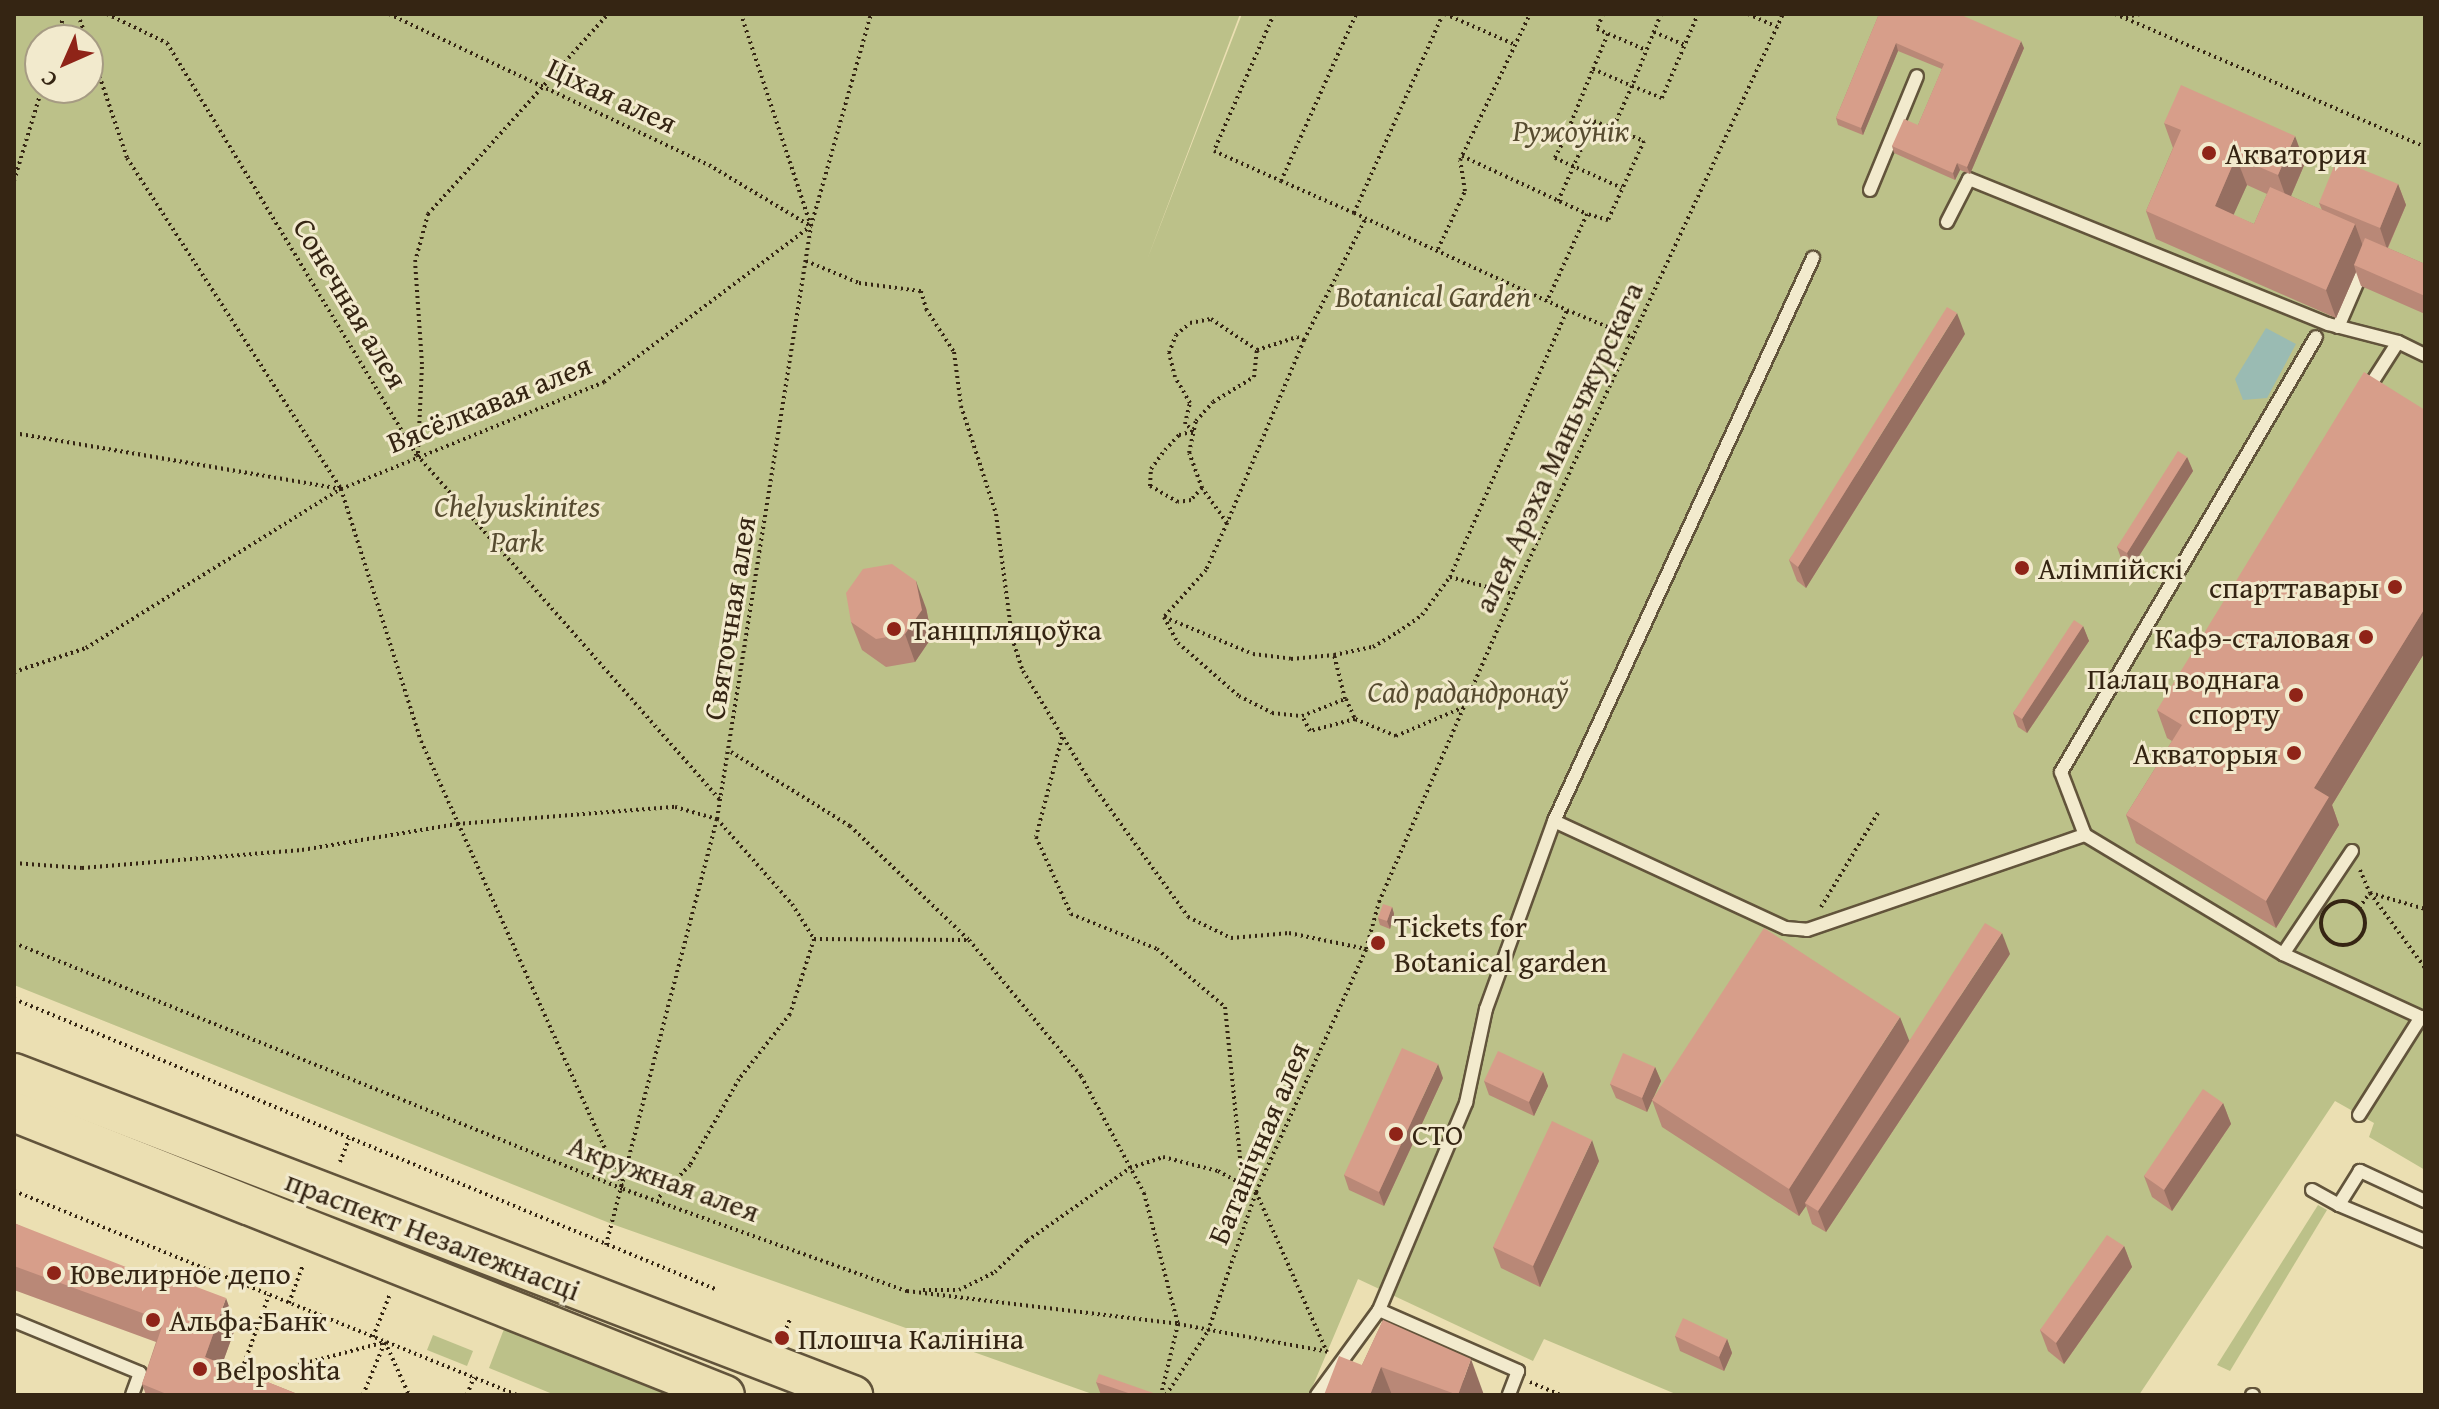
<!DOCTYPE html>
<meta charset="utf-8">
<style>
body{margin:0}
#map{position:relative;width:2439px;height:1409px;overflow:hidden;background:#ebdfb2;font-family:"Gentium Book Plus",serif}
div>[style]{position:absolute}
.green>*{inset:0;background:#bcc189}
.water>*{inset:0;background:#9abbb3}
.path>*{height:4px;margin-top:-2px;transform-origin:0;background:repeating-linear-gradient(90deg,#352513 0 2px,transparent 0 6px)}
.path>.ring{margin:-2px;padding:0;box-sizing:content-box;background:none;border:4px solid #352513;border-radius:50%}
.roads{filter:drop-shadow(2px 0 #62543b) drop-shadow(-2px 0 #62543b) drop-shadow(0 2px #62543b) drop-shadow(0 -2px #62543b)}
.service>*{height:12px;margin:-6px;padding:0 6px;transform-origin:6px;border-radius:6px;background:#f2eacd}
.primary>*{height:38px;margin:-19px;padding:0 19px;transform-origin:19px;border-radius:19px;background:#ebdfb2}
.wall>*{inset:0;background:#b98877}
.shaded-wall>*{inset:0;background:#966f61}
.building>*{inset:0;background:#d79e8a}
.dots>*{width:22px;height:22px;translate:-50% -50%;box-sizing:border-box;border:4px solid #f2eacd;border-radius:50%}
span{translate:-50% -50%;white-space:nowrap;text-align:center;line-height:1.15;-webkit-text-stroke:6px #f2eacd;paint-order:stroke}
.street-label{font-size:30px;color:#352513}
.park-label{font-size:30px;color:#574c30;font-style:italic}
.poi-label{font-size:30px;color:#352513}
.left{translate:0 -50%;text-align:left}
.right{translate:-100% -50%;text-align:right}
.frame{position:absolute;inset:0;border:16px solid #352513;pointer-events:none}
.north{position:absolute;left:24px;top:24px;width:80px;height:80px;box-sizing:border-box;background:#f2eacd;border:2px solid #a69b83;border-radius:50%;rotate:225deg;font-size:22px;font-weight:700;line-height:32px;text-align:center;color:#352513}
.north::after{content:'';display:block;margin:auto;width:28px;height:36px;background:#8f2418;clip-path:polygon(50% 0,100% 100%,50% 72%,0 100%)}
</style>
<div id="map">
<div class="green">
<div style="clip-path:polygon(evenodd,14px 14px,1240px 14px,1147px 260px,1242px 14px,2425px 14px,2425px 1170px,2369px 1137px,2374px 1123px,2335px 1101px,2139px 1395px,1678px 1395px,1544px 1339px,1533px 1361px,1358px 1279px,1309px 1395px,1095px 1395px,612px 1224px,14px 985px,14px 14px,40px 40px,88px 40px,88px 88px,40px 88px,40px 40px)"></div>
<div style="clip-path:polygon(2318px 1205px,2327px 1210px,2230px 1371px,2217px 1365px)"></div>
<div style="clip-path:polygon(504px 1329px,668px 1395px,555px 1395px,489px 1368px)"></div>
<div style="clip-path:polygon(433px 1335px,473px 1351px,467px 1366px,427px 1350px)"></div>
</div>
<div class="water">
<div style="clip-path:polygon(2266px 328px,2296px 344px,2267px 398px,2243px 400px,2235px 379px)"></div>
</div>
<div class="path">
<div style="left:107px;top:14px;width:67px;rotate:25.8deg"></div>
<div style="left:167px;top:43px;width:482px;rotate:58.8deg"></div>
<div style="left:417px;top:455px;width:461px;rotate:48.7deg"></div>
<div style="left:389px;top:14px;width:354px;rotate:25.3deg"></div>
<div style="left:709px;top:165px;width:117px;rotate:31deg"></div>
<div style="left:1274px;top:14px;width:150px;rotate:113.7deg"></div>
<div style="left:1214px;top:151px;width:73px;rotate:24.1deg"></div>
<div style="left:1443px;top:14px;width:218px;rotate:114.1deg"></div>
<div style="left:1354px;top:213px;width:234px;rotate:24.5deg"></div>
<div style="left:1445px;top:14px;width:77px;rotate:23.6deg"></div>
<div style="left:1603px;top:14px;width:16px;rotate:112deg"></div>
<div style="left:1597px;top:29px;width:53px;rotate:23.2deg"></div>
<div style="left:1661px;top:14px;width:78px;rotate:111.9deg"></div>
<div style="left:1632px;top:86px;width:32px;rotate:22deg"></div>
<div style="left:1662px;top:98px;width:91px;rotate:-66.8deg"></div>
<div style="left:1748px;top:14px;width:32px;rotate:24deg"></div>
<div style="left:2115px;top:14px;width:337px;rotate:23.2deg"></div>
<div style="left:2126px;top:17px;width:14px;rotate:-12deg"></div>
<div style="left:80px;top:20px;width:21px;rotate:71deg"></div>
<div style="left:1654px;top:32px;width:34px;rotate:23deg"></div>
<div style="left:56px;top:40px;width:23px;rotate:-72deg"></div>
<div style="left:88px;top:42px;width:122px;rotate:71.4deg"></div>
<div style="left:127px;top:158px;width:394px;rotate:57.1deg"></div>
<div style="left:341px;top:489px;width:264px;rotate:72.4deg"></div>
<div style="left:421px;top:741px;width:489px;rotate:65.7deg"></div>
<div style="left:1593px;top:69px;width:38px;rotate:-67deg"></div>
<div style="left:1564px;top:140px;width:77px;rotate:-67.8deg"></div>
<div style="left:1593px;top:69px;width:43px;rotate:23.6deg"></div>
<div style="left:1632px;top:86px;width:46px;rotate:114.3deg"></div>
<div style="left:1582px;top:148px;width:20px;rotate:-156deg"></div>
<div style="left:1564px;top:140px;width:20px;rotate:117deg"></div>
<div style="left:1555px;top:158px;width:73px;rotate:24.1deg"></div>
<div style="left:1462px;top:156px;width:138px;rotate:24.9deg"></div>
<div style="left:1587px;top:214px;width:96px;rotate:114.7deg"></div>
<div style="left:14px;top:181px;width:97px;rotate:-73.2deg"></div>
<div style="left:1558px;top:201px;width:88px;rotate:-65.8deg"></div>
<div style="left:1594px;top:121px;width:54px;rotate:21.8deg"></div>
<div style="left:1644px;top:141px;width:87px;rotate:114.5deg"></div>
<div style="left:1608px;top:220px;width:22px;rotate:-164deg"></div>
<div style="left:1354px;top:213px;width:80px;rotate:-156.3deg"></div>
<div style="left:1281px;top:181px;width:183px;rotate:-65.8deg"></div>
<div style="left:1438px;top:249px;width:64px;rotate:-65deg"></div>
<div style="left:1465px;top:191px;width:31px;rotate:-99deg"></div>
<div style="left:1460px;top:160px;width:162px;rotate:-64.4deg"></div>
<div style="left:806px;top:261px;width:57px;rotate:22.5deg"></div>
<div style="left:859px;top:283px;width:63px;rotate:7.4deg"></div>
<div style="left:921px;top:291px;width:19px;rotate:74deg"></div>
<div style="left:926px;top:309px;width:51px;rotate:56.9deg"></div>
<div style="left:954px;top:352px;width:54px;rotate:82.6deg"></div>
<div style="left:961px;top:406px;width:114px;rotate:72deg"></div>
<div style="left:996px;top:514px;width:125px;rotate:82.6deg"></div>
<div style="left:1012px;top:638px;width:35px;rotate:72deg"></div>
<div style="left:1023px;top:671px;width:127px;rotate:58.8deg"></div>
<div style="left:1089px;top:780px;width:169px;rotate:54.1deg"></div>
<div style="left:1188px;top:917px;width:48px;rotate:26deg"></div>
<div style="left:1231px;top:938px;width:58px;rotate:-4.9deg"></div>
<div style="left:1289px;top:933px;width:79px;rotate:11.7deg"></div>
<div style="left:1304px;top:340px;width:137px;rotate:-63.1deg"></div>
<div style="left:14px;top:433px;width:332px;rotate:9.7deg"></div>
<div style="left:341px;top:489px;width:284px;rotate:-22.1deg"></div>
<div style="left:604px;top:382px;width:259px;rotate:-37deg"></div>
<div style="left:811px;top:226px;width:223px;rotate:-108.3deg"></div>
<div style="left:418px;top:453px;width:89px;rotate:-87.4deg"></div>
<div style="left:422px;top:364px;width:102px;rotate:-93.9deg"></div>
<div style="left:415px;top:262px;width:50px;rotate:-74.8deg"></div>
<div style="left:428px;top:214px;width:269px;rotate:-48deg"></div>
<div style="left:1202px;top:488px;width:16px;rotate:133deg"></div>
<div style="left:1191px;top:500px;width:13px;rotate:171deg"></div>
<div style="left:1178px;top:502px;width:32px;rotate:-150deg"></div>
<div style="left:1150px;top:486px;width:17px;rotate:-87deg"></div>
<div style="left:1151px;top:469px;width:24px;rotate:-54deg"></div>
<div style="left:1165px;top:450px;width:21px;rotate:-47deg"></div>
<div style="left:1179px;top:435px;width:16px;rotate:-15deg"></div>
<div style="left:1194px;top:431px;width:11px;rotate:-142deg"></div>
<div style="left:1185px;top:424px;width:22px;rotate:-77deg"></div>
<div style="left:1190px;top:403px;width:30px;rotate:-120deg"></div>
<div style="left:1175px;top:377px;width:25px;rotate:-104deg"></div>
<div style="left:1169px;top:353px;width:19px;rotate:-69deg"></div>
<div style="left:1176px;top:335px;width:18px;rotate:-41deg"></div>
<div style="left:1190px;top:323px;width:21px;rotate:-11deg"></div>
<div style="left:1211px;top:319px;width:55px;rotate:34deg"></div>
<div style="left:1227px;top:523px;width:43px;rotate:-125.5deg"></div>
<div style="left:1202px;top:488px;width:37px;rotate:-110deg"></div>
<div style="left:1189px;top:453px;width:33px;rotate:-78deg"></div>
<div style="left:1196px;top:421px;width:25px;rotate:-48deg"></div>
<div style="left:1213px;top:402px;width:48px;rotate:-31.4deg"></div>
<div style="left:1254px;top:377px;width:27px;rotate:-84deg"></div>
<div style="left:1257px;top:350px;width:42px;rotate:-18deg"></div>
<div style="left:1297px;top:337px;width:8px;rotate:23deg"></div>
<div style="left:1304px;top:340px;width:199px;rotate:112.8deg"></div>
<div style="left:1227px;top:523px;width:51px;rotate:114.1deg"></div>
<div style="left:1206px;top:570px;width:63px;rotate:131.8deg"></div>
<div style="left:1164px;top:617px;width:96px;rotate:22.6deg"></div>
<div style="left:1253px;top:654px;width:38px;rotate:7deg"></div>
<div style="left:1291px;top:659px;width:43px;rotate:-5.3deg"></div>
<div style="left:1450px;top:577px;width:292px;rotate:-66.3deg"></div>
<div style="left:1567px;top:310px;width:73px;rotate:22.7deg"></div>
<div style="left:1164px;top:617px;width:30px;rotate:62deg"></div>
<div style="left:1178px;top:643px;width:81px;rotate:41deg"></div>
<div style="left:1239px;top:696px;width:37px;rotate:27deg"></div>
<div style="left:1272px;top:713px;width:30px;rotate:6deg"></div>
<div style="left:14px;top:672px;width:76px;rotate:-18.4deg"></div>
<div style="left:86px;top:648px;width:298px;rotate:-32deg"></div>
<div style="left:1346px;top:699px;width:22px;rotate:66deg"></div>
<div style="left:1464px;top:707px;width:74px;rotate:156.9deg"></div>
<div style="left:1396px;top:736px;width:44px;rotate:-157.5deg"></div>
<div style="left:1355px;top:719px;width:47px;rotate:165.1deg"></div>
<div style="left:1310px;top:731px;width:17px;rotate:-118deg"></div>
<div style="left:1302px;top:716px;width:46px;rotate:-21.6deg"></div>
<div style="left:1345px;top:699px;width:45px;rotate:-104deg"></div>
<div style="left:1334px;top:655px;width:40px;rotate:-12deg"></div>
<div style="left:1373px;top:647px;width:29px;rotate:-31deg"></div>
<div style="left:1398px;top:632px;width:29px;rotate:-35deg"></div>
<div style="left:1422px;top:615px;width:47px;rotate:-53.6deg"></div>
<div style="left:1450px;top:577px;width:65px;rotate:15.1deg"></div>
<div style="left:1062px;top:737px;width:103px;rotate:104.6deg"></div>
<div style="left:1036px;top:837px;width:85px;rotate:65.6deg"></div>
<div style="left:1071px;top:914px;width:93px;rotate:22.1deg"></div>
<div style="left:1157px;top:949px;width:89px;rotate:40.5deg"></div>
<div style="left:1225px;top:1007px;width:180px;rotate:84.3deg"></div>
<div style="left:731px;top:752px;width:140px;rotate:31.9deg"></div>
<div style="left:850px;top:826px;width:165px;rotate:43.8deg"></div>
<div style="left:969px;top:940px;width:176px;rotate:50.5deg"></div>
<div style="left:1081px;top:1076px;width:133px;rotate:61.7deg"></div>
<div style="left:1144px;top:1193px;width:135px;rotate:75.5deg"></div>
<div style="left:1178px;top:1324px;width:73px;rotate:103.5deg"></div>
<div style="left:14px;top:863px;width:68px;rotate:4.2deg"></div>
<div style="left:82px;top:868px;width:221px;rotate:-4.7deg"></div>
<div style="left:302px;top:850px;width:157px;rotate:-9.5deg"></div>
<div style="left:457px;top:824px;width:219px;rotate:-4.5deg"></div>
<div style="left:675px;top:807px;width:44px;rotate:15.9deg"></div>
<div style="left:717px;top:819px;width:113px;rotate:48.6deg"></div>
<div style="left:792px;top:904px;width:41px;rotate:57.8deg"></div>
<div style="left:814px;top:939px;width:79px;rotate:107.7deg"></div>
<div style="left:790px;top:1014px;width:83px;rotate:128.1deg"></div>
<div style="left:739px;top:1079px;width:99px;rotate:119.7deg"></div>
<div style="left:690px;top:1165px;width:45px;rotate:134.1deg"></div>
<div style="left:2360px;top:870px;width:25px;rotate:67deg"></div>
<div style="left:2370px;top:893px;width:93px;rotate:53.7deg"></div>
<div class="ring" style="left:2321px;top:901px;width:40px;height:40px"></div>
<div style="left:1821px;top:907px;width:110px;rotate:-58.8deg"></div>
<div style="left:2359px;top:908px;width:19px;rotate:-54deg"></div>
<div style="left:2370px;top:893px;width:57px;rotate:16.2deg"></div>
<div style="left:814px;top:939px;width:154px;rotate:0.4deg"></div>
<div style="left:14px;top:943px;width:657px;rotate:22deg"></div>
<div style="left:623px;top:1189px;width:302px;rotate:19.8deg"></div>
<div style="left:907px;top:1291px;width:273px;rotate:6.9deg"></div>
<div style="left:1178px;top:1324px;width:154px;rotate:10.5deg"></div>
<div style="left:14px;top:999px;width:759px;rotate:22.47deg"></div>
<div style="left:340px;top:1162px;width:25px;rotate:-69deg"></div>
<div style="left:14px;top:1191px;width:543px;rotate:22.08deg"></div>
<div style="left:606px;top:1245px;width:440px;rotate:-75.4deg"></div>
<div style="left:717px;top:819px;width:600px;rotate:-80.99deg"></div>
<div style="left:811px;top:226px;width:220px;rotate:-74.2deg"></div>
<div style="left:923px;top:1290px;width:36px"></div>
<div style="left:959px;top:1290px;width:40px;rotate:-26.6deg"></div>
<div style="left:995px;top:1272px;width:45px;rotate:-44.1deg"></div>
<div style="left:1027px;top:1241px;width:126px;rotate:-35.3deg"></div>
<div style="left:1130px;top:1168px;width:35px;rotate:-18deg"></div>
<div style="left:1163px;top:1157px;width:57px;rotate:14.3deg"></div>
<div style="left:1218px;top:1171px;width:43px;rotate:28.9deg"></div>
<div style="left:1256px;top:1192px;width:175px;rotate:66.1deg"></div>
<div style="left:289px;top:1303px;width:40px;rotate:-69.8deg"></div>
<div style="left:373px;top:1337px;width:46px;rotate:-68.4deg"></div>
<div style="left:782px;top:1339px;width:22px;rotate:-68deg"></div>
<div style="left:240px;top:1375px;width:85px;rotate:-70.1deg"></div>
<div style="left:252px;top:1377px;width:138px;rotate:-14.7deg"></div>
<div style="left:1530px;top:1382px;width:34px;rotate:23deg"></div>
<div style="left:363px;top:1395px;width:57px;rotate:-67.5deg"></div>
<div style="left:385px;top:1342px;width:58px;rotate:65.6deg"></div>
<div style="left:467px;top:1395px;width:19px;rotate:-69deg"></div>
<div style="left:1166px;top:1395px;width:77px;rotate:-56.7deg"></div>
<div style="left:1208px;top:1331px;width:147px;rotate:-70.9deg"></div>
<div style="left:1256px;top:1192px;width:267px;rotate:-65.6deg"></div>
<div style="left:1366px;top:949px;width:49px;rotate:-74.5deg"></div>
<div style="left:1379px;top:902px;width:336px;rotate:-66.5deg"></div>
<div style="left:1513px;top:594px;width:640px;rotate:-65.04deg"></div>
</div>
<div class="roads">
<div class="service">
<div style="left:1870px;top:190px;width:123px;rotate:-67.6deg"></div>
<div style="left:1947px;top:222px;width:48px;rotate:-62.9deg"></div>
<div style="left:1969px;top:179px;width:387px;rotate:22deg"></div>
<div style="left:2328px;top:324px;width:72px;rotate:14.4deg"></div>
<div style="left:2338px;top:327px;width:65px;rotate:-66.6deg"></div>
<div style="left:2366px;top:392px;width:59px;rotate:-57.4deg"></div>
<div style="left:2398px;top:342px;width:30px;rotate:26deg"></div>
<div style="left:1554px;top:821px;width:255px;rotate:24.8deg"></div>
<div style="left:1786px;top:928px;width:21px;rotate:5deg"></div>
<div style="left:1807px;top:930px;width:294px;rotate:-18.9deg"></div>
<div style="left:2352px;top:851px;width:124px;rotate:123.8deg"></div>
<div style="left:2283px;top:954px;width:156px;rotate:24.6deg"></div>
<div style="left:2283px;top:954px;width:231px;rotate:-149deg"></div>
<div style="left:2085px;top:835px;width:67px;rotate:-110.9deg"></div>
<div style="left:2061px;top:772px;width:504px;rotate:-59.62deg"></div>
<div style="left:2359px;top:1115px;width:116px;rotate:-57.7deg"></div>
<div style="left:2312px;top:1190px;width:31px;rotate:29deg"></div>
<div style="left:2425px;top:1201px;width:72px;rotate:-155.2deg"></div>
<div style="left:2360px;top:1171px;width:40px;rotate:122deg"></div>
<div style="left:2339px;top:1205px;width:93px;rotate:22.7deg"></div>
<div style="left:1379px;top:1310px;width:225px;rotate:-67.2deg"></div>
<div style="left:1466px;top:1103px;width:96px;rotate:-78deg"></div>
<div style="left:1486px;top:1009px;width:200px;rotate:-70.1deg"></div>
<div style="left:1554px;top:821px;width:620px;rotate:-65.3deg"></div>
<div style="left:14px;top:1321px;width:136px;rotate:22.4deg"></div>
<div style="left:140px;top:1373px;width:23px;rotate:110deg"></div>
<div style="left:1317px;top:1395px;width:105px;rotate:-53.9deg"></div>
<div style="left:1379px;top:1310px;width:152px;rotate:23.7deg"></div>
<div style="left:1518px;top:1371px;width:26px;rotate:111deg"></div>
<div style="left:2252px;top:1395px;width:1px"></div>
</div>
<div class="primary">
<div style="left:14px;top:1073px;width:899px;rotate:21deg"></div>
<div style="left:14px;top:1112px;width:765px;rotate:21.7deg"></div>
</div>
</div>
<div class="wall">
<div style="clip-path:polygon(1879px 14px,2024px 48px,1970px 174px,1960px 170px,1955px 180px,1894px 153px,1892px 146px,1918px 125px,1942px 69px,1898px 51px,1863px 135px,1838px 125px,1836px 118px)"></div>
<div style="clip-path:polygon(evenodd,2164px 123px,2305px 163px,2291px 196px,2322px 210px,2319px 203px,2398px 184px,2406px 205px,2388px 248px,2425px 264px,2425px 314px,2361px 286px,2356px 272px,2336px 318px,2156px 239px,2146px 211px,2173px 148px,2164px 123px,2247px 185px,2267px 194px,2254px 224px,2233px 215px,2247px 185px)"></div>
<div style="clip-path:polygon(1965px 334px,1806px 588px,1797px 581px,1789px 560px)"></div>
<div style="clip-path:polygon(2425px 410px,2425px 652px,2332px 805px,2339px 825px,2276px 928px,2136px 843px,2126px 815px,2172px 741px,2167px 738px,2157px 710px)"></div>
<div style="clip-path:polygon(2187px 457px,2193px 471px,2132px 567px,2122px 561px,2117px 547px)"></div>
<div style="clip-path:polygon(926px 608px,932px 637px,915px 662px,886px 667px,862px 650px,851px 622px)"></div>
<div style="clip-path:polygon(2083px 626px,2089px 641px,2027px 733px,2018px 727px,2013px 713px)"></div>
<div style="clip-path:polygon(1392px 907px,1394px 914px,1390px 929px,1380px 925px,1378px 918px)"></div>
<div style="clip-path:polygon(2010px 954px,1826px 1232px,1812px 1224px,1806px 1206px,1799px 1216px,1662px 1127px,1652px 1100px,1647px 1112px,1616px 1098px,1610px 1084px,1655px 1067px,1661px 1081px,1653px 1098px,1909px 1041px)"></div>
<div style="clip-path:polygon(1543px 1072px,1548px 1086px,1534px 1116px,1489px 1095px,1484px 1081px)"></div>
<div style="clip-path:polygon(1443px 1078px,1384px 1206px,1349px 1190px,1344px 1175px)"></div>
<div style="clip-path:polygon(2223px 1103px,2231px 1124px,2172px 1211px,2152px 1197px,2144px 1176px)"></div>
<div style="clip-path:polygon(1599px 1161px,1540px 1287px,1501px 1268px,1493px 1247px)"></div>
<div style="clip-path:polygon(14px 1223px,236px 1326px,222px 1364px,300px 1395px,146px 1395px,142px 1384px,156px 1342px,14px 1290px)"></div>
<div style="clip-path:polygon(2124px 1246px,2132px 1267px,2064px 1364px,2048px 1351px,2040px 1330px)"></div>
<div style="clip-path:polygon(1383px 1320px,1484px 1395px,1324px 1395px,1362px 1365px)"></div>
<div style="clip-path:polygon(1675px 1336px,1727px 1339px,1732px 1353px,1724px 1371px,1680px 1351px)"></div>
<div style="clip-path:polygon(1096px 1382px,1159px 1395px,1101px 1395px)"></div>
</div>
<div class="shaded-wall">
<div style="clip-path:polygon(2021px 41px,2024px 48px,1970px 174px,1967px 167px)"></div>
<div style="clip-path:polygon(1896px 43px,1898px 51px,1863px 135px,1861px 128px)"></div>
<div style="clip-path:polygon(2295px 136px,2305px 163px,2288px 203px,2278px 175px)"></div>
<div style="clip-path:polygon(2236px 157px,2247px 185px,2225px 234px,2215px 206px)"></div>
<div style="clip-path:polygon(1957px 163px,1960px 170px,1955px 180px,1953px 173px)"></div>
<div style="clip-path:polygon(2398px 184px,2406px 205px,2387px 249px,2380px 228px)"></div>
<div style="clip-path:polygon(2355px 224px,2365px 252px,2354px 265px,2356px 272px,2336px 318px,2326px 290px)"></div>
<div style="clip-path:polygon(1957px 313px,1965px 334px,1806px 588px,1798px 567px)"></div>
<div style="clip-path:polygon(2187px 457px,2193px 471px,2132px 567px,2127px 553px)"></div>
<div style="clip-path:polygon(916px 581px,926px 608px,932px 637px,915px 662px,905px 634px)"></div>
<div style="clip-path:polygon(2425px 608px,2425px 652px,2332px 805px,2339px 825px,2276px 928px,2266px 901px,2314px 788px)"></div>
<div style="clip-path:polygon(2083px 626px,2089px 641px,2027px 733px,2022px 719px)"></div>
<div style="clip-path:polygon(1392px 907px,1394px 914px,1390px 929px,1387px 921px)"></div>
<div style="clip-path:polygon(2002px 933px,2010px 954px,1826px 1232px,1818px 1211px)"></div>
<div style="clip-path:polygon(1900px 1017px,1911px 1045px,1805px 1203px,1806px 1206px,1799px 1216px,1789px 1189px)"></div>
<div style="clip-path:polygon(1438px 1064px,1443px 1078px,1384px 1206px,1379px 1192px)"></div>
<div style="clip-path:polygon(1655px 1067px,1661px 1081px,1647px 1112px,1642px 1098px)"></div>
<div style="clip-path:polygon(1543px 1072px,1548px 1086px,1534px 1116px,1529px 1102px)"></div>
<div style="clip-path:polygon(2223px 1103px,2231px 1124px,2172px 1211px,2164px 1190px)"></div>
<div style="clip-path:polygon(1592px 1140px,1599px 1161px,1540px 1287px,1533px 1266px)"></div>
<div style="clip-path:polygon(2124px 1246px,2132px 1267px,2064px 1364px,2056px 1343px)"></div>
<div style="clip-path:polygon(226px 1298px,236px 1326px,215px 1384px,205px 1357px)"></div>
<div style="clip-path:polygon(1727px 1339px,1732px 1353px,1724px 1371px,1719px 1357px)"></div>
<div style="clip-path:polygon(1471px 1359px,1484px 1395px,1458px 1395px)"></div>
<div style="clip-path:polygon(1381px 1367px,1392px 1395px,1370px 1395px)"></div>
</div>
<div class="building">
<div style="clip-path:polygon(1879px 14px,1959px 14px,2021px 41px,1967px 167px,1957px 163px,1953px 173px,1892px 146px,1904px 119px,1918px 125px,1944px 64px,1896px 43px,1861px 128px,1836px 118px)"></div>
<div style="clip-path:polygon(2181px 85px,2295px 136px,2278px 175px,2236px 157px,2215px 206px,2254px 224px,2270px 187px,2355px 224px,2326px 290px,2146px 211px,2181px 130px,2164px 123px)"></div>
<div style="clip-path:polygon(2337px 159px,2398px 184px,2380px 228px,2319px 203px)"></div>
<div style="clip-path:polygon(2365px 238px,2425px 264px,2425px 296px,2354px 265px)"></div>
<div style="clip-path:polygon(1947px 307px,1957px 313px,1798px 567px,1789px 560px)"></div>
<div style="clip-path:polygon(2364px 372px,2425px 410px,2425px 608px,2314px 788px,2329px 797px,2266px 901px,2126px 815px,2182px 725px,2157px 710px)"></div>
<div style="clip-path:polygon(2178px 451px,2187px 457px,2127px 553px,2117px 547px)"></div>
<div style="clip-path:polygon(892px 564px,916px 581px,922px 610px,905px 634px,876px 639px,851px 622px,846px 593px,863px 569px)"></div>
<div style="clip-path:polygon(2074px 620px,2083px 626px,2022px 719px,2013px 713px)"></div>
<div style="clip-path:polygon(1383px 904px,1392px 907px,1387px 921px,1378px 918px)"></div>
<div style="clip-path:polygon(1985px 923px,2002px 933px,1818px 1211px,1805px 1203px)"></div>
<div style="clip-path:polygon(1764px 928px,1900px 1017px,1789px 1189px,1652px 1100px)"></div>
<div style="clip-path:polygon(1402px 1048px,1438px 1064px,1379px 1192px,1344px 1175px)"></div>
<div style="clip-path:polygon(1498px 1051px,1543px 1072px,1529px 1102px,1484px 1081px)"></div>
<div style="clip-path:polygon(1623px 1053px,1655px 1067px,1642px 1098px,1610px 1084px)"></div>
<div style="clip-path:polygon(2203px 1089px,2223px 1103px,2164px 1190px,2144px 1176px)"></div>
<div style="clip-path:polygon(1552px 1121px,1592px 1140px,1533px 1266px,1493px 1247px)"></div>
<div style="clip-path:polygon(14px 1223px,159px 1280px,162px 1274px,226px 1298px,205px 1357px,300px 1395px,169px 1395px,142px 1384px,164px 1321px,14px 1266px)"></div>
<div style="clip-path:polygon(2107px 1235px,2124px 1246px,2056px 1343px,2040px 1330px)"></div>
<div style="clip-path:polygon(1683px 1318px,1727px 1339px,1719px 1357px,1675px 1336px)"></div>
<div style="clip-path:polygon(1383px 1320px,1471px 1359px,1458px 1395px,1381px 1367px,1370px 1395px,1324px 1395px,1339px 1356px,1362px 1365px)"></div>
<div style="clip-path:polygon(1099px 1374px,1159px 1395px,1134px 1395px,1096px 1382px)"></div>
</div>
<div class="dots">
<div style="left:2209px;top:153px;background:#8f2418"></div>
<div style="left:2022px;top:568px;background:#8f2418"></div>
<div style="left:2395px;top:587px;background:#8f2418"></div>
<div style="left:894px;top:629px;background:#8f2418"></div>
<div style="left:2366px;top:637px;background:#8f2418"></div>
<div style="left:2296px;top:695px;background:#8f2418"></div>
<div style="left:2294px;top:753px;background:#8f2418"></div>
<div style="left:1378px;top:943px;background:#8f2418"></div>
<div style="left:1396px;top:1134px;background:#8f2418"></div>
<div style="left:54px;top:1273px;background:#8f2418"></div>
<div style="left:153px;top:1320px;background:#8f2418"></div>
<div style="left:782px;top:1338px;background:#8f2418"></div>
<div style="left:200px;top:1369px;background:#8f2418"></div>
</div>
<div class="street-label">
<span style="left:612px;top:95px;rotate:25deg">Ціхая алея</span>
<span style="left:351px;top:303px;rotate:59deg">Сонечная алея</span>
<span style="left:489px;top:403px;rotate:-22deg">Вясёлкавая алея</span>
<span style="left:1558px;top:447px;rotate:-65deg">алея Арэха Маньчжурскага</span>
<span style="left:729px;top:618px;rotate:-81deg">Святочная алея</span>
<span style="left:1258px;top:1143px;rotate:-67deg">Батанічная алея</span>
<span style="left:664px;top:1178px;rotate:20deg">Акружная алея</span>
<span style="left:433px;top:1235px;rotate:21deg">праспект Незалежнасці</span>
</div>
<div class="park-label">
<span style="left:1571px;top:130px">Ружоўнік</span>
<span style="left:1433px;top:296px">Botanical Garden</span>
<span style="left:517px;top:523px">Chelyuskinites<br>Park</span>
<span style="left:1468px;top:691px">Сад радандронаў</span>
</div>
<div class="poi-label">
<span class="left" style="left:2225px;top:153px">Акватория</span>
<span class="left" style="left:2038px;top:568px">Алімпійскі</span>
<span class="right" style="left:2379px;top:587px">спарттавары</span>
<span class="left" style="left:910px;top:629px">Танцпляцоўка</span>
<span class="right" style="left:2350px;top:637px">Кафэ-сталовая</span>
<span class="right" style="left:2280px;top:695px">Палац воднага<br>спорту</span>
<span class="right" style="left:2278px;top:753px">Акваторыя</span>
<span class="left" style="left:1394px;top:943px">Tickets for<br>Botanical garden</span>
<span class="left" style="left:1412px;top:1134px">СТО</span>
<span class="left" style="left:70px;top:1273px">Ювелирное депо</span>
<span class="left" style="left:169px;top:1320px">Альфа-Банк</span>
<span class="left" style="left:798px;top:1338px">Плошча Калініна</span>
<span class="left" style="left:216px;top:1369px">Belposhta</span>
</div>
<div class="frame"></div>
<div class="north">С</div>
</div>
